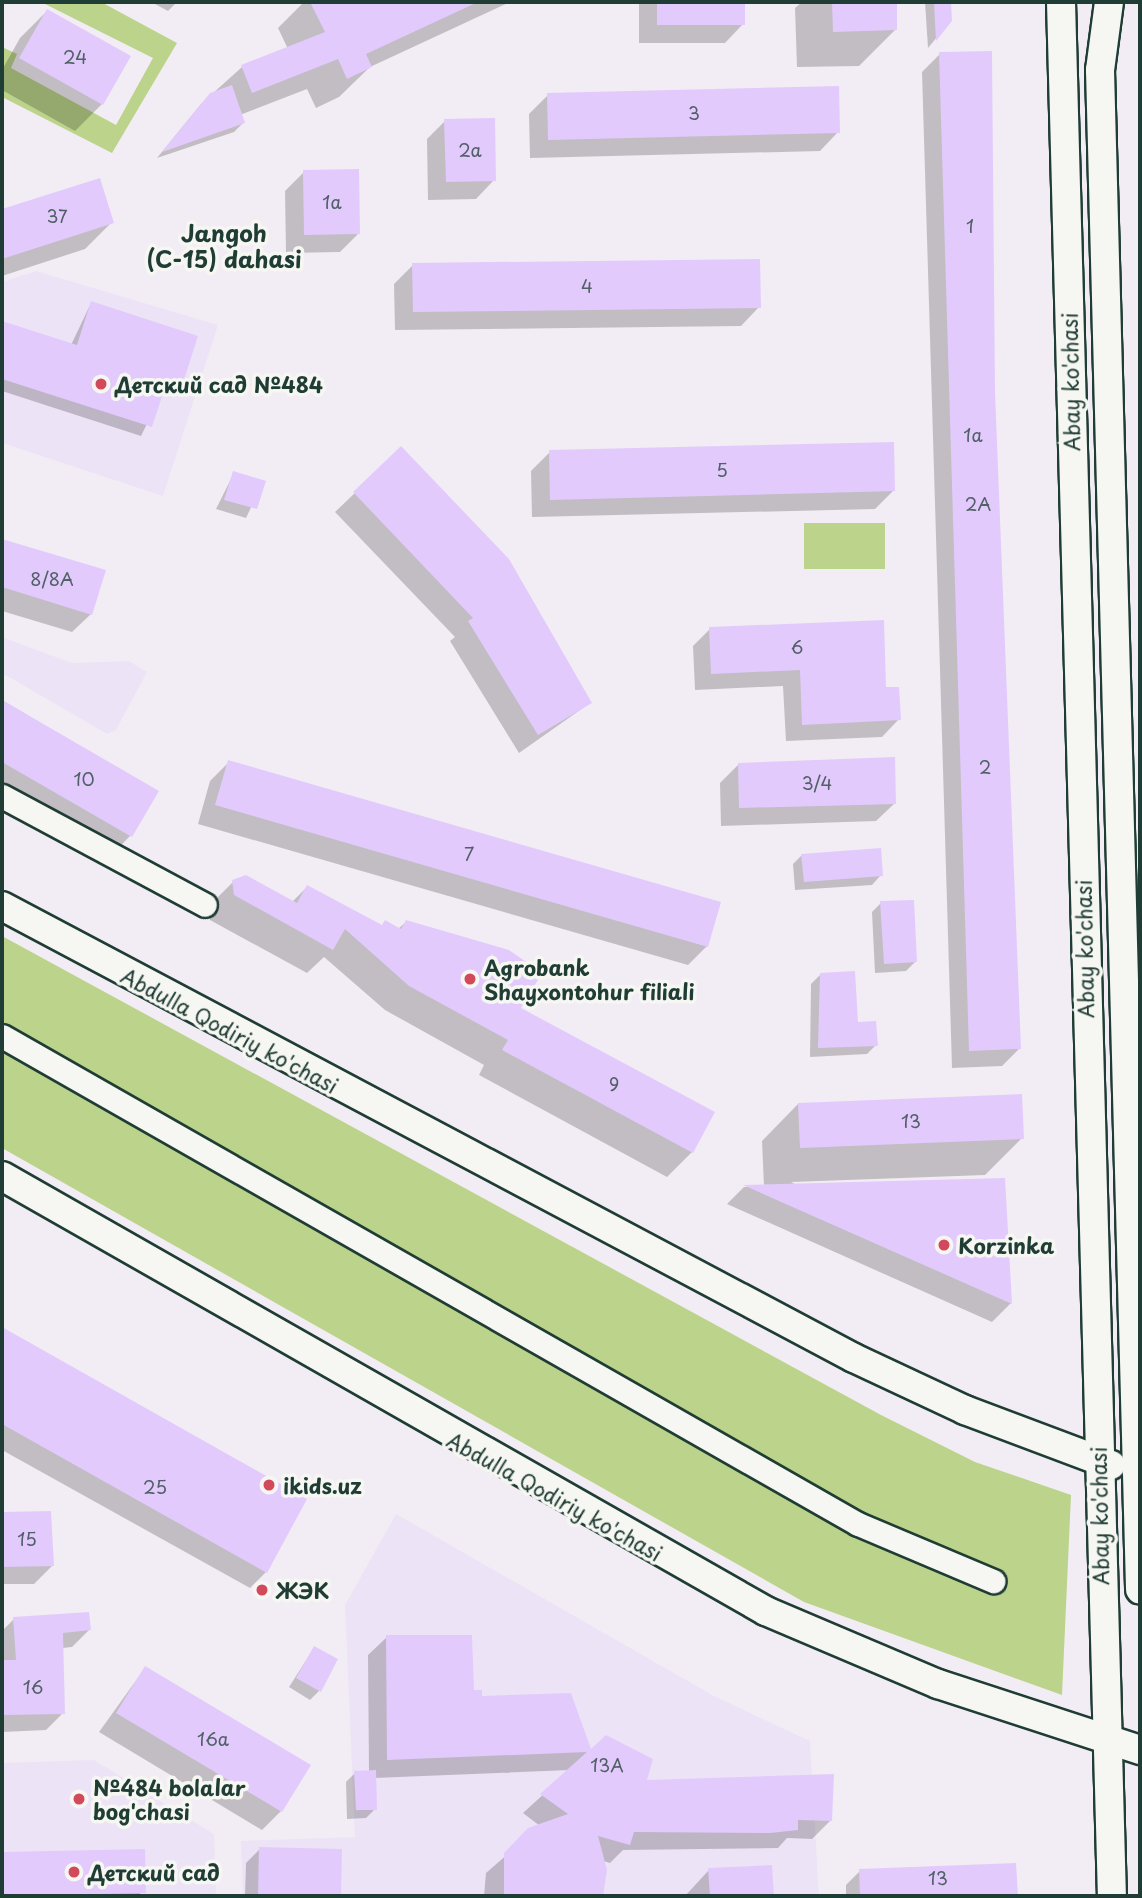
<!DOCTYPE html>
<meta charset="utf-8">
<style>
body{margin:0}
#map{position:relative;width:1142px;height:1898px;overflow:hidden;background:#f2edf4;font-family:"Playpen Sans",sans-serif}
div>[style]{position:absolute}
.built>*{inset:0;background:#ede3f6}
.green>*{inset:0;background:#bbd38a}
.shadow>*{inset:0;background:#0003}
.building>*{inset:0;background:#e2cbfc}
.roads{filter:drop-shadow(2px 0 #1f3d34) drop-shadow(-2px 0 #1f3d34) drop-shadow(0 2px #1f3d34) drop-shadow(0 -2px #1f3d34)}
.minor>*{height:23px;margin:-11.5px;padding:0 11.5px;transform-origin:11.5px;border-radius:11.5px;background:#f6f6f2}
.major>*{height:28px;margin:-14px;padding:0 14px;transform-origin:14px;border-radius:14px;background:#f6f6f2}
.dots>*{width:19px;height:19px;translate:-50% -50%;box-sizing:border-box;border:4px solid #f6f6f2;border-radius:50%}
span{translate:-50% -50%;white-space:nowrap;text-align:center;line-height:1.15;-webkit-text-stroke:7px #f6f6f2;paint-order:stroke}
.number-label{font-size:18px;color:#506066}
.number-label span{-webkit-text-stroke-width:0}
.street-label{font-size:21px;color:#1f3d34}
.poi-label{font-size:21px;color:#1f3d34;font-weight:700}
.left{translate:0 -50%;text-align:left}
.neighbourhood-label{font-size:23px;color:#1f3d34;font-weight:700}
.frame{position:absolute;inset:0;border:4px solid #1f3d34;pointer-events:none}
</style>
<div id="map">
<div class="built">
<div style="clip-path:polygon(36px 271px,218px 325px,163px 496px,2px 443px,2px 282px)"></div>
<div style="clip-path:polygon(2px 637px,72px 663px,129px 661px,147px 672px,116px 730px,107px 734px,2px 673px)"></div>
<div style="clip-path:polygon(396px 1514px,714px 1696px,810px 1741px,819px 1896px,243px 1896px,241px 1841px,355px 1837px,345px 1605px)"></div>
<div style="clip-path:polygon(94px 1760px,214px 1834px,216px 1896px,2px 1896px,2px 1763px)"></div>
</div>
<div class="green">
<div style="clip-path:polygon(41px 2px,101px 2px,177px 43px,112px 153px,2px 97px,2px 47px,17px 54px,11px 68px,116px 125px,153px 58px)"></div>
<div style="clip-path:polygon(804px 523px,885px 523px,885px 569px,804px 569px)"></div>
<div style="clip-path:polygon(2px 936px,881px 1415px,975px 1462px,1071px 1495px,1062px 1695px,804px 1602px,2px 1148px)"></div>
</div>
<div class="shadow">
<div style="clip-path:polygon(151px 2px,177px 2px,168px 11px)"></div>
<div style="clip-path:polygon(304px 2px,510px 2px,370px 67px,339px 97px,316px 108px,307px 89px,240px 115px,243px 123px,234px 132px,157px 158px,201px 104px,242px 67px,288px 49px,278px 28px)"></div>
<div style="clip-path:polygon(639px 2px,743px 2px,743px 24px,725px 43px,639px 43px)"></div>
<div style="clip-path:polygon(802px 2px,895px 2px,895px 30px,859px 66px,797px 67px,795px 8px)"></div>
<div style="clip-path:polygon(925px 2px,950px 2px,951px 20px,928px 48px)"></div>
<div style="clip-path:polygon(47px 11px,102px 104px,75px 131px,2px 90px,2px 70px,20px 38px)"></div>
<div style="clip-path:polygon(940px 54px,993px 392px,1020px 1048px,1002px 1066px,952px 1068px,922px 72px)"></div>
<div style="clip-path:polygon(548px 95px,838px 132px,820px 151px,530px 158px,529px 114px)"></div>
<div style="clip-path:polygon(445px 121px,494px 180px,476px 199px,428px 200px,427px 139px)"></div>
<div style="clip-path:polygon(304px 172px,359px 233px,340px 252px,286px 253px,285px 191px)"></div>
<div style="clip-path:polygon(99px 180px,112px 222px,85px 249px,2px 276px,2px 211px)"></div>
<div style="clip-path:polygon(413px 265px,759px 307px,741px 326px,395px 330px,394px 284px)"></div>
<div style="clip-path:polygon(91px 303px,180px 385px,171px 394px,163px 391px,141px 436px,2px 391px,2px 323px,71px 345px)"></div>
<div style="clip-path:polygon(401px 449px,590px 703px,519px 753px,450px 641px,455px 637px,335px 512px)"></div>
<div style="clip-path:polygon(550px 452px,894px 490px,875px 509px,532px 517px,531px 471px)"></div>
<div style="clip-path:polygon(234px 473px,263px 482px,246px 518px,216px 509px)"></div>
<div style="clip-path:polygon(2px 541px,103px 571px,91px 614px,72px 632px,2px 611px)"></div>
<div style="clip-path:polygon(710px 629px,885px 689px,899px 719px,882px 737px,786px 741px,783px 686px,695px 690px,693px 646px)"></div>
<div style="clip-path:polygon(2px 700px,156px 792px,130px 836px,102px 865px,2px 808px)"></div>
<div style="clip-path:polygon(229px 762px,707px 946px,688px 965px,198px 824px,210px 781px)"></div>
<div style="clip-path:polygon(739px 764px,895px 803px,876px 821px,721px 826px,720px 783px)"></div>
<div style="clip-path:polygon(802px 855px,881px 875px,872px 885px,795px 890px,793px 864px)"></div>
<div style="clip-path:polygon(233px 882px,292px 902px,307px 887px,380px 927px,398px 929px,406px 922px,692px 1152px,667px 1177px,479px 1075px,484px 1065px,385px 1010px,324px 957px,307px 973px,210px 920px,209px 906px)"></div>
<div style="clip-path:polygon(881px 903px,915px 962px,906px 971px,875px 973px,872px 912px)"></div>
<div style="clip-path:polygon(821px 974px,876px 1045px,867px 1054px,810px 1057px,811px 984px)"></div>
<div style="clip-path:polygon(798px 1104px,1022px 1138px,985px 1175px,791px 1182px,1011px 1303px,992px 1322px,727px 1204px,744px 1187px,764px 1187px,762px 1141px)"></div>
<div style="clip-path:polygon(2px 1328px,305px 1499px,266px 1572px,250px 1588px,2px 1450px)"></div>
<div style="clip-path:polygon(2px 1513px,50px 1513px,52px 1566px,34px 1584px,2px 1584px)"></div>
<div style="clip-path:polygon(14px 1619px,89px 1630px,72px 1647px,62px 1648px,63px 1713px,46px 1730px,2px 1732px,2px 1631px)"></div>
<div style="clip-path:polygon(387px 1637px,481px 1698px,644px 1782px,831px 1820px,812px 1839px,787px 1838px,778px 1848px,623px 1850px,610px 1863px,600px 1860px,601px 1896px,484px 1896px,486px 1873px,540px 1826px,523px 1813px,570px 1770px,374px 1778px,375px 1809px,366px 1818px,347px 1819px,346px 1782px,355px 1773px,369px 1772px,368px 1655px)"></div>
<div style="clip-path:polygon(314px 1648px,319px 1691px,310px 1700px,289px 1687px)"></div>
<div style="clip-path:polygon(145px 1668px,281px 1811px,262px 1830px,99px 1732px)"></div>
<div style="clip-path:polygon(260px 1849px,340px 1850px,339px 1896px,245px 1896px,246px 1863px)"></div>
<div style="clip-path:polygon(143px 1850px,140px 1896px,2px 1896px,2px 1854px)"></div>
<div style="clip-path:polygon(1014px 1865px,1016px 1896px,846px 1896px,846px 1885px,860px 1871px)"></div>
<div style="clip-path:polygon(771px 1867px,772px 1896px,685px 1896px,709px 1870px)"></div>
</div>
<div class="building">
<div style="clip-path:polygon(310px 2px,478px 2px,366px 54px,372px 67px,347px 79px,338px 59px,252px 93px,241px 65px,325px 32px)"></div>
<div style="clip-path:polygon(657px 2px,745px 2px,745px 25px,657px 25px)"></div>
<div style="clip-path:polygon(832px 2px,897px 2px,897px 30px,833px 32px)"></div>
<div style="clip-path:polygon(934px 2px,951px 2px,952px 21px,936px 41px)"></div>
<div style="clip-path:polygon(47px 9px,131px 56px,103px 105px,19px 58px)"></div>
<div style="clip-path:polygon(992px 51px,995px 392px,1021px 1049px,969px 1051px,939px 52px)"></div>
<div style="clip-path:polygon(232px 85px,245px 123px,162px 152px,210px 93px)"></div>
<div style="clip-path:polygon(839px 86px,840px 133px,548px 140px,547px 93px)"></div>
<div style="clip-path:polygon(495px 118px,496px 181px,446px 182px,444px 119px)"></div>
<div style="clip-path:polygon(359px 169px,360px 234px,304px 235px,303px 170px)"></div>
<div style="clip-path:polygon(100px 178px,114px 223px,2px 259px,2px 209px)"></div>
<div style="clip-path:polygon(760px 259px,761px 308px,413px 312px,412px 263px)"></div>
<div style="clip-path:polygon(91px 301px,198px 336px,182px 386px,167px 381px,152px 427px,2px 379px,2px 321px,77px 345px)"></div>
<div style="clip-path:polygon(894px 442px,895px 491px,550px 500px,549px 450px)"></div>
<div style="clip-path:polygon(401px 446px,509px 559px,592px 703px,538px 735px,468px 621px,473px 618px,353px 492px)"></div>
<div style="clip-path:polygon(233px 471px,266px 481px,257px 509px,224px 500px)"></div>
<div style="clip-path:polygon(2px 539px,106px 570px,92px 615px,2px 587px)"></div>
<div style="clip-path:polygon(884px 620px,886px 687px,899px 687px,901px 720px,802px 725px,800px 670px,711px 674px,709px 627px)"></div>
<div style="clip-path:polygon(2px 700px,159px 791px,132px 837px,2px 762px)"></div>
<div style="clip-path:polygon(895px 757px,896px 804px,739px 808px,738px 763px)"></div>
<div style="clip-path:polygon(228px 760px,721px 902px,708px 947px,215px 805px)"></div>
<div style="clip-path:polygon(881px 848px,883px 876px,804px 882px,801px 854px)"></div>
<div style="clip-path:polygon(246px 875px,297px 903px,307px 885px,382px 925px,385px 920px,401px 929px,406px 920px,509px 950px,542px 973px,521px 1008px,715px 1112px,693px 1153px,502px 1050px,508px 1040px,409px 986px,345px 929px,333px 950px,234px 895px,232px 880px)"></div>
<div style="clip-path:polygon(914px 900px,917px 962px,884px 964px,880px 901px)"></div>
<div style="clip-path:polygon(855px 971px,858px 1022px,876px 1021px,878px 1046px,818px 1048px,820px 973px)"></div>
<div style="clip-path:polygon(1022px 1094px,1024px 1139px,800px 1148px,798px 1103px)"></div>
<div style="clip-path:polygon(1005px 1178px,1012px 1304px,743px 1185px)"></div>
<div style="clip-path:polygon(2px 1327px,307px 1499px,267px 1573px,2px 1424px)"></div>
<div style="clip-path:polygon(51px 1511px,54px 1566px,2px 1567px,2px 1512px)"></div>
<div style="clip-path:polygon(89px 1612px,91px 1630px,63px 1633px,65px 1714px,2px 1715px,2px 1660px,16px 1660px,13px 1617px)"></div>
<div style="clip-path:polygon(386px 1635px,472px 1635px,474px 1690px,482px 1690px,482px 1696px,571px 1693px,591px 1749px,606px 1735px,653px 1759px,647px 1780px,834px 1774px,832px 1821px,798px 1820px,798px 1830px,770px 1833px,634px 1832px,630px 1845px,598px 1836px,607px 1870px,603px 1896px,504px 1896px,504px 1853px,528px 1828px,568px 1814px,540px 1794px,587px 1752px,387px 1760px)"></div>
<div style="clip-path:polygon(314px 1646px,338px 1659px,321px 1692px,296px 1678px)"></div>
<div style="clip-path:polygon(145px 1666px,311px 1765px,282px 1812px,116px 1713px)"></div>
<div style="clip-path:polygon(376px 1770px,377px 1810px,356px 1810px,354px 1771px)"></div>
<div style="clip-path:polygon(259px 1847px,342px 1849px,341px 1896px,258px 1896px)"></div>
<div style="clip-path:polygon(145px 1849px,146px 1893px,2px 1896px,2px 1852px)"></div>
<div style="clip-path:polygon(1016px 1863px,1018px 1896px,860px 1896px,859px 1869px)"></div>
<div style="clip-path:polygon(772px 1865px,774px 1896px,710px 1896px,708px 1868px)"></div>
</div>
<div class="roads">
<div class="minor">
<div style="left:2px;top:796px;width:230px;rotate:28.2deg"></div>
<div style="left:2px;top:1036px;width:985px;rotate:29.69deg"></div>
<div style="left:858px;top:1524px;width:147px;rotate:22.9deg"></div>
</div>
<div class="major">
<div style="left:1061px;top:2px;width:1895px;rotate:88.46deg"></div>
<div style="left:1109px;top:2px;width:69px;rotate:97.5deg"></div>
<div style="left:1100px;top:70px;width:1520px;rotate:88.49deg"></div>
<div style="left:2px;top:906px;width:964px;rotate:27.95deg"></div>
<div style="left:854px;top:1358px;width:123px;rotate:25.1deg"></div>
<div style="left:965px;top:1410px;width:156px;rotate:20.6deg"></div>
<div style="left:2px;top:1176px;width:879px;rotate:29.66deg"></div>
<div style="left:766px;top:1611px;width:187px;rotate:23deg"></div>
<div style="left:938px;top:1684px;width:213px;rotate:18.1deg"></div>
</div>
</div>
<div class="dots">
<div style="left:101px;top:384px;background:#d1495b"></div>
<div style="left:470px;top:979px;background:#d1495b"></div>
<div style="left:944px;top:1245px;background:#d1495b"></div>
<div style="left:269px;top:1485px;background:#d1495b"></div>
<div style="left:262px;top:1590px;background:#d1495b"></div>
<div style="left:79px;top:1799px;background:#d1495b"></div>
<div style="left:74px;top:1872px;background:#d1495b"></div>
</div>
<div class="number-label">
<span style="left:75px;top:57px">24</span>
<span style="left:694px;top:113px">3</span>
<span style="left:470px;top:150px">2a</span>
<span style="left:332px;top:202px">1a</span>
<span style="left:57px;top:216px">37</span>
<span style="left:970px;top:226px">1</span>
<span style="left:587px;top:286px">4</span>
<span style="left:973px;top:435px">1a</span>
<span style="left:722px;top:470px">5</span>
<span style="left:978px;top:504px">2A</span>
<span style="left:52px;top:579px">8/8A</span>
<span style="left:797px;top:647px">6</span>
<span style="left:985px;top:767px">2</span>
<span style="left:84px;top:779px">10</span>
<span style="left:817px;top:783px">3/4</span>
<span style="left:469px;top:854px">7</span>
<span style="left:614px;top:1084px">9</span>
<span style="left:911px;top:1121px">13</span>
<span style="left:155px;top:1487px">25</span>
<span style="left:27px;top:1539px">15</span>
<span style="left:33px;top:1687px">16</span>
<span style="left:213px;top:1739px">16a</span>
<span style="left:607px;top:1765px">13A</span>
<span style="left:938px;top:1878px">13</span>
</div>
<div class="street-label">
<span style="left:1070px;top:382px;rotate:-91deg">Abay ko'chasi</span>
<span style="left:1084px;top:949px;rotate:-91deg">Abay ko'chasi</span>
<span style="left:230px;top:1030px;rotate:28deg">Abdulla Qodiriy ko'chasi</span>
<span style="left:555px;top:1496px;rotate:29deg">Abdulla Qodiriy ko'chasi</span>
<span style="left:1099px;top:1516px;rotate:-91deg">Abay ko'chasi</span>
</div>
<div class="poi-label">
<span class="left" style="left:115px;top:384px">Детский сад №484</span>
<span class="left" style="left:484px;top:979px">Agrobank<br>Shayxontohur filiali</span>
<span class="left" style="left:958px;top:1245px">Korzinka</span>
<span class="left" style="left:283px;top:1485px">ikids.uz</span>
<span class="left" style="left:276px;top:1590px">ЖЭК</span>
<span class="left" style="left:93px;top:1799px">№484 bolalar<br>bog'chasi</span>
<span class="left" style="left:88px;top:1872px">Детский сад</span>
</div>
<div class="neighbourhood-label">
<span style="left:224px;top:246px">Jangoh<br>(C-15) dahasi</span>
</div>
<div class="frame"></div>
</div>
